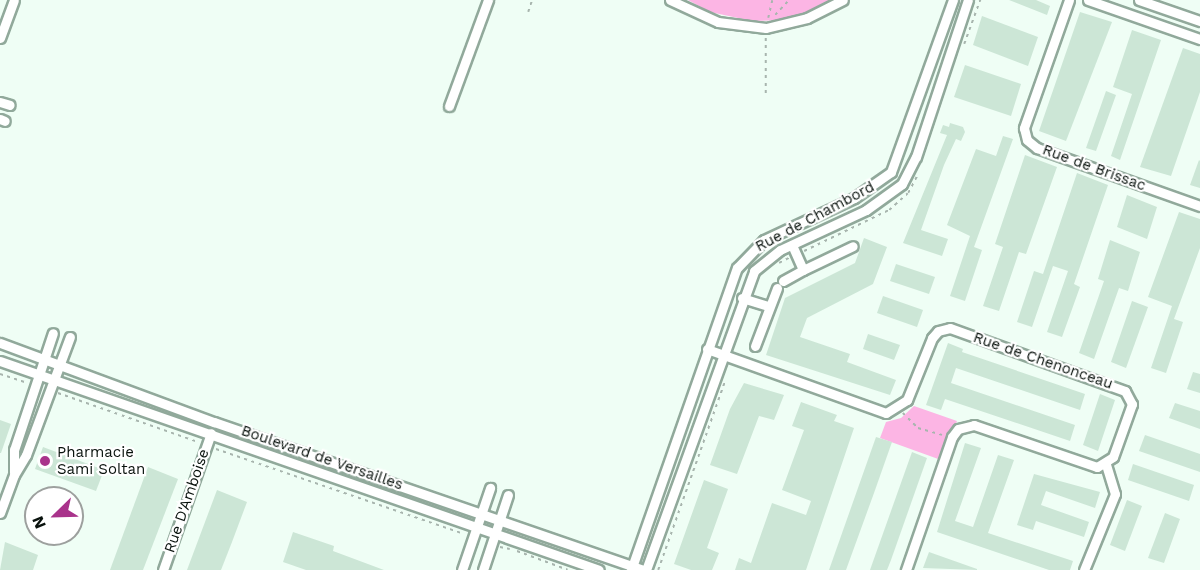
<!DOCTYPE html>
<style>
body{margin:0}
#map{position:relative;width:1200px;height:570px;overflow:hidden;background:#effef5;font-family:"Work Sans",sans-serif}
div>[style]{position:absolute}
.green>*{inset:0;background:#fcb5e4}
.building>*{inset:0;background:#cce6d6}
.path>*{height:1.5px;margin-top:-0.75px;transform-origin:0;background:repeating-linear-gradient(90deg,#a8b5ae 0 3px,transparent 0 7.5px)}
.roads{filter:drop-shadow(2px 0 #91a99b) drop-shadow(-2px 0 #91a99b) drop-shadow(0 2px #91a99b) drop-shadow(0 -2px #91a99b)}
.minor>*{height:9px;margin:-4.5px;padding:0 4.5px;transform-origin:4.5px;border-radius:4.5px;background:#fff}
.dots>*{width:16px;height:16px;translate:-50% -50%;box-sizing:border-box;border:3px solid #fff;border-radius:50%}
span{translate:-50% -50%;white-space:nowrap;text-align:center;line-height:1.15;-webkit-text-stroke:4.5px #fff;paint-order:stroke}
.street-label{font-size:15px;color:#09120d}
.poi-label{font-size:15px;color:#09120d}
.left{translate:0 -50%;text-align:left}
.north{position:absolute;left:24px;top:486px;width:60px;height:60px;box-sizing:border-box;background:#fff;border:2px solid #9da09e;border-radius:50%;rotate:247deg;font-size:16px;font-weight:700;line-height:24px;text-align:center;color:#09120d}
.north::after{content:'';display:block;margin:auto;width:21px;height:27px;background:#a9338b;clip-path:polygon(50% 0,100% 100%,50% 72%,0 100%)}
</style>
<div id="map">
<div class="green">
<div style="clip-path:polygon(688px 0,833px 0,788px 20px,752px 21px,710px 12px)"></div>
<div style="clip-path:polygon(914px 406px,957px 421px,941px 460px,880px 438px,886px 422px,901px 418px)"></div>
</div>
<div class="building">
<div style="clip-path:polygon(1009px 0,1036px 0,1050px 6px,1047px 15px)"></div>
<div style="clip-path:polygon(1080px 12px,1112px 22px,1066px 141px,1039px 131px)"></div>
<div style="clip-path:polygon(982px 16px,1038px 37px,1028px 66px,973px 45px)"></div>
<div style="clip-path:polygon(1132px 30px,1161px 40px,1120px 160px,1111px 156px,1132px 94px,1113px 87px)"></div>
<div style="clip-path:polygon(1183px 48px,1200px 54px,1200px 92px,1171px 176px,1140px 167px)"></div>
<div style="clip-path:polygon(965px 65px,1021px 84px,1011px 116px,954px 97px)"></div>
<div style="clip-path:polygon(1106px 91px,1116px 95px,1096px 151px,1086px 148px)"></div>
<div style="clip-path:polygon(950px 123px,963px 127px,965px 132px,961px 141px,956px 139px,944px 165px,921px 230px,948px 239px,942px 256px,903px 243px,947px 135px,940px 133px,943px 125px,949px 127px)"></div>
<div style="clip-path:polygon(1003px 136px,1013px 139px,974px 247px,982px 250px,965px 301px,950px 296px,970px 236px,947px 225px,976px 149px,996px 156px)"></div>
<div style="clip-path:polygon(1025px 155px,1057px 167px,1026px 254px,1019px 252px,999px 311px,983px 306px,1003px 247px,995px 244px)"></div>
<div style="clip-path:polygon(1199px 160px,1200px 161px,1200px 188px,1190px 185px)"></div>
<div style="clip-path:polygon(1077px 173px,1108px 185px,1074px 284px,1080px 287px,1062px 337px,1047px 332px,1068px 271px,1053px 266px,1032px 327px,1017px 322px,1034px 271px,1043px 274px)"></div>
<div style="clip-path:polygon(1127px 195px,1157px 207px,1147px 239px,1117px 227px)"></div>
<div style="clip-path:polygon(1179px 212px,1200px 219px,1200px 248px,1174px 319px,1183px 322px,1166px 373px,1151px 368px,1172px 306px,1148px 297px)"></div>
<div style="clip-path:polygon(864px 238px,887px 247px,873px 284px,807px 318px,800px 337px,850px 354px,847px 362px,896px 380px,890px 395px,766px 355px,785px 298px,855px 263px)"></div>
<div style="clip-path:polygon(1110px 240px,1140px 252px,1128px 291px,1119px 288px,1094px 359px,1079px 353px,1104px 281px,1098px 279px)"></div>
<div style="clip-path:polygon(896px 264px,935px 277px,929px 294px,890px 281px)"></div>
<div style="clip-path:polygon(883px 296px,923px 310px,917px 327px,877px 313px)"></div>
<div style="clip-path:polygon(1132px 301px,1148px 307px,1126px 368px,1111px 362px)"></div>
<div style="clip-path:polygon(868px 334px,900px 345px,894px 360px,863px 349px)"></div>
<div style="clip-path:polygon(948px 343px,963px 349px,962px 352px,1085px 394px,1080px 410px,956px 368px,951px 383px,1075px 425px,1070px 441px,945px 399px,941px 410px,926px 405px)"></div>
<div style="clip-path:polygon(1193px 372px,1200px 374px,1200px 393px,1187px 389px)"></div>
<div style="clip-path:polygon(744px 383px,784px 395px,774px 420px,759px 416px,737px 474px,710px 465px,730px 409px)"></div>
<div style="clip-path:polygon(1100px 394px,1115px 400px,1098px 451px,1083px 445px)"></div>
<div style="clip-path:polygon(801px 402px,837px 415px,834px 421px,854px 428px,806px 570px,735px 570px,739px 558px,751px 563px,772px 503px,806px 515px,811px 501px,782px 490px,804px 430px,792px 426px)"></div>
<div style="clip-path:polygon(1175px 403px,1200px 411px,1200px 429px,1169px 418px)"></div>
<div style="clip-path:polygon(0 420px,11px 424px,1px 453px,0 453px)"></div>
<div style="clip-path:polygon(1145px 435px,1200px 454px,1200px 472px,1139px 451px)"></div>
<div style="clip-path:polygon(876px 437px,892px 442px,874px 493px,846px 570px,829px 570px)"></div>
<div style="clip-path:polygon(965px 443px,981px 448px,955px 521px,973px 527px,998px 455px,1014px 460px,988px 533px,1073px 561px,1070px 570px,1049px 570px,937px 532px)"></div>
<div style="clip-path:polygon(43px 447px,104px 470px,96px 491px,35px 469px)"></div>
<div style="clip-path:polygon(912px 452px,927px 458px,891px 560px,887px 570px,870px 570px)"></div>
<div style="clip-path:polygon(1133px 464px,1194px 485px,1189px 501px,1128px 480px)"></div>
<div style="clip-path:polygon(148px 467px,178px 479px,143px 570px,110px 570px)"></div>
<div style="clip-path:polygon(1034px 474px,1100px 492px,1095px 508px,1046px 491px,1041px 505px,1089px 522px,1084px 537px,1036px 521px,1033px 530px,1017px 525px)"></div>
<div style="clip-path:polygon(704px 480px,728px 489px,707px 548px,719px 553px,712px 570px,691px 570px,674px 564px)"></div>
<div style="clip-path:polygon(217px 490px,247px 502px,232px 542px,221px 570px,187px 570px)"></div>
<div style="clip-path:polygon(1127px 500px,1142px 506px,1125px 551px,1110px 545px)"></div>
<div style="clip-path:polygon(1165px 513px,1180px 519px,1164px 563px,1148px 558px)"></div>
<div style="clip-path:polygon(293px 532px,334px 546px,333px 551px,384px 570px,306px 570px,283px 562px)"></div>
<div style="clip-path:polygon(5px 542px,38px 555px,33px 570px,0 570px)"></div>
<div style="clip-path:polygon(929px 552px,977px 569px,977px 570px,923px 568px)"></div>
</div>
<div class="path">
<div style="left:528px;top:12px;width:13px;rotate:-72deg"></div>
<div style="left:775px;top:15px;width:21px;rotate:-47deg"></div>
<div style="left:768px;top:18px;width:18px;rotate:-77deg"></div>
<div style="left:766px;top:38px;width:59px;rotate:90deg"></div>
<div style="left:964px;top:44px;width:47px;rotate:-70deg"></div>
<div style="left:804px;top:251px;width:94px;rotate:-25.8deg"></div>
<div style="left:889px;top:210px;width:25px;rotate:-42deg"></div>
<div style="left:908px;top:193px;width:19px;rotate:-62deg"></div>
<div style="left:779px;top:263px;width:11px;rotate:-27deg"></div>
<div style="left:0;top:374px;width:29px;rotate:18deg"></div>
<div style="left:58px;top:393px;width:148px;rotate:19.3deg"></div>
<div style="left:903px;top:413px;width:21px;rotate:45deg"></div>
<div style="left:918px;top:428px;width:25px;rotate:16deg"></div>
<div style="left:216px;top:449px;width:262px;rotate:18.9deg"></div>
<div style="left:500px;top:547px;width:10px;rotate:11deg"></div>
<div style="left:517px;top:551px;width:54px;rotate:20.4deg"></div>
<div style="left:658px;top:570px;width:201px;rotate:-70.5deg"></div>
</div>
<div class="roads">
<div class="minor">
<div style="left:670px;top:0;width:53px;rotate:24.6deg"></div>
<div style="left:718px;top:22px;width:48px;rotate:7.1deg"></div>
<div style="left:766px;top:28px;width:42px;rotate:-13.7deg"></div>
<div style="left:807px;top:18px;width:40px;rotate:-26.6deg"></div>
<div style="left:1069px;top:0;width:136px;rotate:109.4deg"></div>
<div style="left:1024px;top:128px;width:12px;rotate:76deg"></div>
<div style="left:1027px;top:140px;width:13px;rotate:39deg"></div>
<div style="left:1037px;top:148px;width:173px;rotate:19.6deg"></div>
<div style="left:1088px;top:0;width:119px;rotate:19.2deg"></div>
<div style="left:1139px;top:0;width:65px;rotate:19deg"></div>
<div style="left:0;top:38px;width:40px;rotate:-69.8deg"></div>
<div style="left:0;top:102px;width:10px;rotate:17deg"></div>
<div style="left:449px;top:106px;width:113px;rotate:-69.8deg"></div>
<div style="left:0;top:119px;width:5px;rotate:22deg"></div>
<div style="left:792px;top:245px;width:27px;rotate:66deg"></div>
<div style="left:803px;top:270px;width:55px;rotate:-25.6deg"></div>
<div style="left:783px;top:281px;width:23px;rotate:-29deg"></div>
<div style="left:742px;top:298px;width:28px;rotate:17deg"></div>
<div style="left:0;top:343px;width:228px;rotate:20.3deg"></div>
<div style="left:214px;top:422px;width:455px;rotate:19deg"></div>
<div style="left:755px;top:346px;width:62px;rotate:-69.2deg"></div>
<div style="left:707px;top:349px;width:190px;rotate:19.7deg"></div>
<div style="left:886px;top:413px;width:25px;rotate:-32deg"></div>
<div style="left:907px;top:400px;width:67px;rotate:-68deg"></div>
<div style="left:932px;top:338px;width:9px;rotate:-49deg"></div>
<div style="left:938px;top:331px;width:12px;rotate:-14deg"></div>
<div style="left:950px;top:328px;width:186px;rotate:19.8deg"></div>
<div style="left:1125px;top:391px;width:15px;rotate:62deg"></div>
<div style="left:1132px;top:404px;width:56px;rotate:109.7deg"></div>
<div style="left:1113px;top:457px;width:19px;rotate:148deg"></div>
<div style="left:1097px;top:467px;width:130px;rotate:-161.1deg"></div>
<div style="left:974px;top:425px;width:16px;rotate:166deg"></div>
<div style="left:958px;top:429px;width:10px;rotate:127deg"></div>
<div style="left:952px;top:437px;width:141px;rotate:109.1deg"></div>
<div style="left:0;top:361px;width:634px;rotate:19.23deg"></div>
<div style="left:14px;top:472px;width:22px;rotate:-90deg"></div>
<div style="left:14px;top:450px;width:123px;rotate:-71.6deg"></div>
<div style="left:0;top:513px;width:40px;rotate:-69.8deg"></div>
<div style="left:14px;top:475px;width:23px;rotate:-59deg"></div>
<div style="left:26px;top:455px;width:126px;rotate:-69.6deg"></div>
<div style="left:163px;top:570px;width:145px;rotate:-70.7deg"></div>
<div style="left:462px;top:570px;width:87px;rotate:-71.1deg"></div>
<div style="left:483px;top:570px;width:79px;rotate:-71.6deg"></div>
<div style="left:631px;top:570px;width:320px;rotate:-70.7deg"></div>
<div style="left:737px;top:268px;width:39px;rotate:-46deg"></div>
<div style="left:764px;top:240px;width:99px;rotate:-25deg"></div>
<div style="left:854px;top:198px;width:45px;rotate:-35.1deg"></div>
<div style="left:891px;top:172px;width:183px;rotate:-70.2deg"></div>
<div style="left:646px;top:570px;width:318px;rotate:-70.1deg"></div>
<div style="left:754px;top:271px;width:33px;rotate:-39deg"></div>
<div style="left:780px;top:250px;width:95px;rotate:-24.9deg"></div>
<div style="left:866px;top:210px;width:44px;rotate:-35.8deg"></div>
<div style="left:902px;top:184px;width:30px;rotate:-63deg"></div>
<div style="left:916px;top:157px;width:165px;rotate:-71.7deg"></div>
<div style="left:1084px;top:570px;width:82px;rotate:-67.8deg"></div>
<div style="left:1115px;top:494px;width:31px;rotate:-107deg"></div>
</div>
</div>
<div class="dots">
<div style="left:45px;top:461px;background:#a9338b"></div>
</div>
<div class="street-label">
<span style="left:1094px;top:168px;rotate:20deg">Rue de Brissac</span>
<span style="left:815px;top:217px;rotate:-28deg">Rue de Chambord</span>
<span style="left:1043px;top:361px;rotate:19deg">Rue de Chenonceau</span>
<span style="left:322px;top:458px;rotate:19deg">Boulevard de Versailles</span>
<span style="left:187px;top:501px;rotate:-71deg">Rue D'Amboise</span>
</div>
<div class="poi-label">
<span class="left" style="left:57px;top:461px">Pharmacie<br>Sami Soltan</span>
</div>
<div class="north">N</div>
</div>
